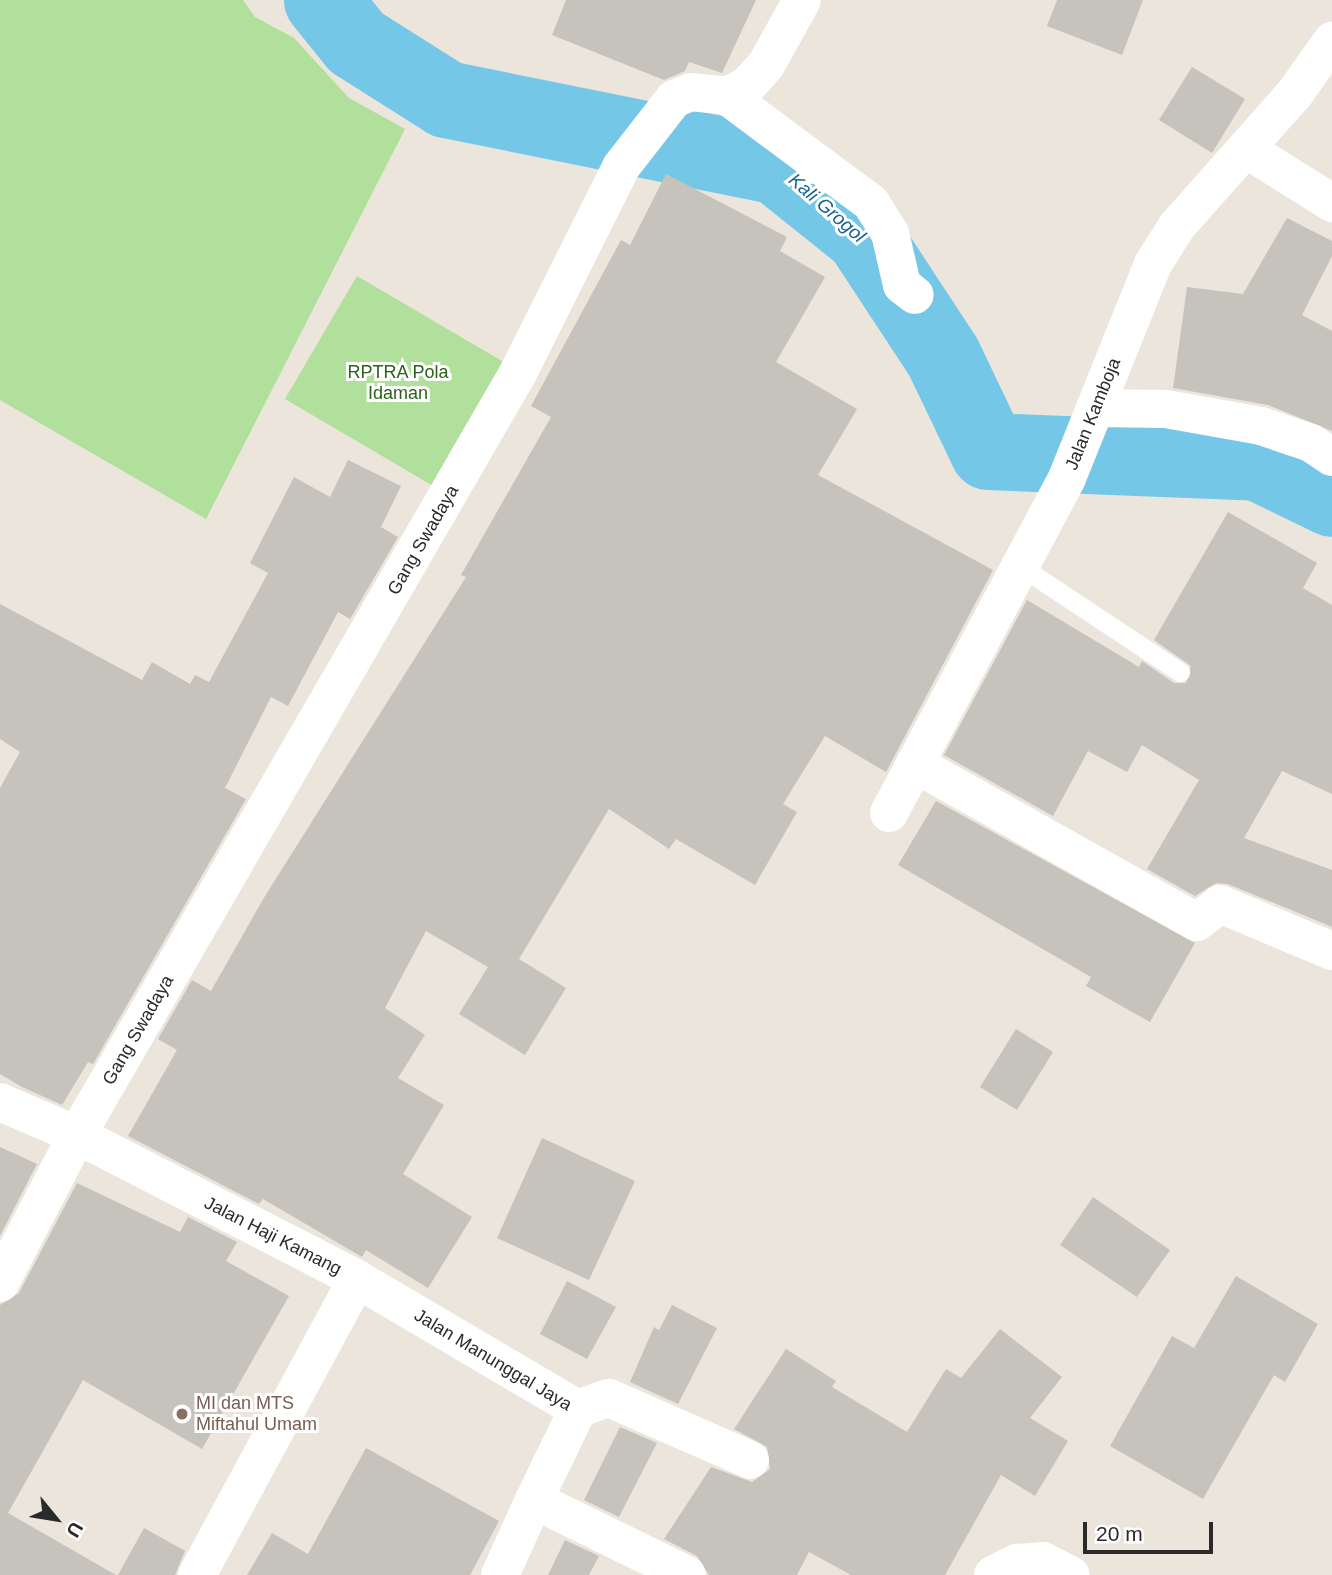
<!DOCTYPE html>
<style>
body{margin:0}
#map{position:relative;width:1332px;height:1575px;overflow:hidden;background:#ebe5dc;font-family:Arial,sans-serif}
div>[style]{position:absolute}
.green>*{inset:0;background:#b1df9c}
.river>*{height:77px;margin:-38.5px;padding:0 38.5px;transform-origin:38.5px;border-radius:38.5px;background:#75c7e7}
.building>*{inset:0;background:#c6c2bc}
.lane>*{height:19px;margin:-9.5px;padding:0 9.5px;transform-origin:9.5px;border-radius:9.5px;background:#fff}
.street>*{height:38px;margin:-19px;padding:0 19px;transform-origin:19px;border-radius:19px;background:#fff}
.dots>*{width:19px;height:19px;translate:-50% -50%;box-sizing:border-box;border:4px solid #fff;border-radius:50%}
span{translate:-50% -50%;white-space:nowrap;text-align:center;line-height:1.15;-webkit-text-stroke:6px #fff;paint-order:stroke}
.park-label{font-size:18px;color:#2b621e}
.street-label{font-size:18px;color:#2a2a2a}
.education-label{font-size:18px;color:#785e54}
.left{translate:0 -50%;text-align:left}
.water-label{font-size:19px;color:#156592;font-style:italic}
.north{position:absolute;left:21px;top:1484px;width:70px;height:70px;-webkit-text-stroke:5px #fff;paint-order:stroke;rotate:120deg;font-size:19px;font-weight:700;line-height:28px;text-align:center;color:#2a2a2a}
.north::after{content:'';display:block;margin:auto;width:24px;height:32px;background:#2a2a2a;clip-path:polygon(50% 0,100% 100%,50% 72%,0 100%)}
.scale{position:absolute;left:1083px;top:1522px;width:130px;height:32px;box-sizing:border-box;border:4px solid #2a2a2a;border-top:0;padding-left:9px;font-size:21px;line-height:24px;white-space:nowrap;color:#2a2a2a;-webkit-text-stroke:5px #fff;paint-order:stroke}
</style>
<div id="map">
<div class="green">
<div style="clip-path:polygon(0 0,243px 0,255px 17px,294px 38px,349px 98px,405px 129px,206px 519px,0 400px)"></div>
<div style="clip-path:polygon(357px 276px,512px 367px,440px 490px,285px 399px)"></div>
</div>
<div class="river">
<div style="left:322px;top:0;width:54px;rotate:51deg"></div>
<div style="left:356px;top:42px;width:107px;rotate:32.3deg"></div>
<div style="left:446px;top:99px;width:338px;rotate:11.4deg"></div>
<div style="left:777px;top:166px;width:110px;rotate:38.7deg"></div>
<div style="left:863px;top:235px;width:146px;rotate:56.7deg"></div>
<div style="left:943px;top:357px;width:104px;rotate:64.4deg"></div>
<div style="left:988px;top:451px;width:270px;rotate:2.3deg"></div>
<div style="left:1258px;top:462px;width:82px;rotate:25.9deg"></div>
</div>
<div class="building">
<div style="clip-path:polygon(566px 0,756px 0,722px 73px,689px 62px,685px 71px,664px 80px,552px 35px)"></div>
<div style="clip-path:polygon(1057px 0,1143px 0,1122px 55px,1047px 26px)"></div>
<div style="clip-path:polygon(1192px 67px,1245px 99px,1212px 153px,1159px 120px)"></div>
<div style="clip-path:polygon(666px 174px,787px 237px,780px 251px,825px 277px,776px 362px,857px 409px,818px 475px,993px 570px,886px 772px,825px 736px,783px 804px,797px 812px,755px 885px,676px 839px,669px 849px,609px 809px,519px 959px,566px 988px,525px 1055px,459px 1014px,488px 967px,426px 931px,385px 1008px,425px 1035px,398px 1078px,444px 1105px,403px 1174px,472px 1217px,428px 1288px,366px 1250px,362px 1257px,263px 1199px,259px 1204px,128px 1136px,177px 1050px,158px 1039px,192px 980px,211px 991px,265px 896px,466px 577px,461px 575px,551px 417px,531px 406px,621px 240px,630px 245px)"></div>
<div style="clip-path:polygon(1287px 218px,1332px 241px,1332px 256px,1302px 315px,1332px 331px,1332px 431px,1268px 405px,1173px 388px,1187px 287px,1243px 294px)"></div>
<div style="clip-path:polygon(348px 460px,401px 486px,381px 527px,398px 537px,350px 619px,338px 612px,288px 706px,271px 697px,225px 788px,246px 799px,93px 1064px,88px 1062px,62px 1105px,22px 1087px,0 1074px,0 788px,20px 752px,0 739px,0 604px,142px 680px,152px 662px,190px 684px,195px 675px,209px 682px,268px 573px,250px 563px,294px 477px,330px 497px)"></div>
<div style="clip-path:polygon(1228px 512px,1317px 563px,1303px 588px,1332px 605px,1332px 794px,1282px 771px,1244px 838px,1332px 870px,1332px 927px,1228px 884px,1216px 883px,1195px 896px,1147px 869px,1199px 780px,1142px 745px,1127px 772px,1088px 751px,1053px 816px,944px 755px,1027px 600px,1139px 667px,1142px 661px,1174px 683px,1186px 683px,1191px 666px,1154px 640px)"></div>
<div style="clip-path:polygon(936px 801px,1195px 943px,1150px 1022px,1086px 986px,1091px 977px,898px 865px)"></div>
<div style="clip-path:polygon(1016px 1029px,1053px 1052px,1017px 1110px,980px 1087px)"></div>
<div style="clip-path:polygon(542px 1138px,635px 1181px,589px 1280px,497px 1238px)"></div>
<div style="clip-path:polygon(0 1147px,37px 1164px,0 1236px)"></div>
<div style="clip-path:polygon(77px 1183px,180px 1232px,188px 1217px,237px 1242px,226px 1261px,289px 1296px,202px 1449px,83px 1380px,8px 1513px,116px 1575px,0 1575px,0 1305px,19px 1293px)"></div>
<div style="clip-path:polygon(1093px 1197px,1170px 1250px,1137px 1297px,1060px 1245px)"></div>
<div style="clip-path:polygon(1236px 1276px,1318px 1324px,1285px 1382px,1274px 1375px,1203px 1499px,1110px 1446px,1172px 1336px,1194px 1348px)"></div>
<div style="clip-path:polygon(567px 1281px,616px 1307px,587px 1359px,540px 1334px)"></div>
<div style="clip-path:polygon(672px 1305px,717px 1328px,678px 1404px,630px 1382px,654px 1327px,659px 1330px)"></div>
<div style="clip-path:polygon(1000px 1329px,1062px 1377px,1030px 1418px,1068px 1441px,1035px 1496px,1001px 1475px,945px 1575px,851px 1575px,809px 1552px,797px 1575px,709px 1575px,697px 1556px,664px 1539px,711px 1467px,752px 1482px,770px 1469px,767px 1447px,734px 1429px,786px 1349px,836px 1381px,832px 1387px,907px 1432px,946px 1369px,961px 1378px)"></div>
<div style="clip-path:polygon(620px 1427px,657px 1443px,619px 1517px,584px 1500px)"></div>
<div style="clip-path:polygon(366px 1448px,499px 1521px,470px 1575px,247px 1575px,272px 1533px,308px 1554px)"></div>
<div style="clip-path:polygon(144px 1528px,185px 1551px,175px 1575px,118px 1575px)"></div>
<div style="clip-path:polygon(565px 1540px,599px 1556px,589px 1575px,548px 1575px)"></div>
</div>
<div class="lane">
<div style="left:1020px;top:566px;width:192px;rotate:33.5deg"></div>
</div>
<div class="street">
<div style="left:727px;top:96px;width:179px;rotate:36.6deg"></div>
<div style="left:871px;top:203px;width:36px;rotate:58deg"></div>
<div style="left:890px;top:233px;width:53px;rotate:77deg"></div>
<div style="left:902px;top:285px;width:16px;rotate:38deg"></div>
<div style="left:1246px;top:149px;width:102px;rotate:32.1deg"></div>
<div style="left:1095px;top:408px;width:71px;rotate:0.8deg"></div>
<div style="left:1166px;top:409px;width:97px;rotate:10.1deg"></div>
<div style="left:1261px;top:426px;width:53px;rotate:18.8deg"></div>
<div style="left:1311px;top:443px;width:25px;rotate:34deg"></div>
<div style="left:915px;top:764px;width:323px;rotate:29.3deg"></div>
<div style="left:1197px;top:922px;width:29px;rotate:-38deg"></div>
<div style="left:1220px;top:904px;width:121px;rotate:22.8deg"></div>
<div style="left:889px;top:813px;width:379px;rotate:-62deg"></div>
<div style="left:1067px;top:478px;width:231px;rotate:-68.1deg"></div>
<div style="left:1153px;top:264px;width:45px;rotate:-57.7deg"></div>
<div style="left:1177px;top:226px;width:178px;rotate:-48.4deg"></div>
<div style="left:1295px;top:93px;width:64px;rotate:-54.6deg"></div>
<div style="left:0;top:1102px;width:84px;rotate:23.2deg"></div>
<div style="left:77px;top:1135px;width:315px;rotate:27.2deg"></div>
<div style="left:357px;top:1279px;width:256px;rotate:30.5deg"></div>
<div style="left:578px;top:1409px;width:101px;rotate:115.8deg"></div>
<div style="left:534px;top:1500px;width:170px;rotate:26.1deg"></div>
<div style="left:0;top:1283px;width:167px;rotate:-62.5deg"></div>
<div style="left:77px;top:1135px;width:880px;rotate:-59.94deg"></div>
<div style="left:518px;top:373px;width:230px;rotate:-63.4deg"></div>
<div style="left:621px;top:167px;width:86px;rotate:-52.1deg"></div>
<div style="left:674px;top:99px;width:18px;rotate:-22deg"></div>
<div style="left:691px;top:92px;width:36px;rotate:6deg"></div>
<div style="left:727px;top:96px;width:22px;rotate:-27deg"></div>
<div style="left:747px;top:86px;width:28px;rotate:-48deg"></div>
<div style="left:766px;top:65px;width:74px;rotate:-61deg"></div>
<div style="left:578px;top:1409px;width:33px;rotate:-20deg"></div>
<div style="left:609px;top:1398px;width:154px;rotate:23.7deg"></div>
<div style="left:197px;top:1575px;width:336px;rotate:-61.6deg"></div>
<div style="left:500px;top:1575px;width:82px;rotate:-65.6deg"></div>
<div style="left:993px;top:1575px;width:27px;rotate:-27deg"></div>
<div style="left:1017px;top:1563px;width:26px;rotate:-4deg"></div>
<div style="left:1043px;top:1561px;width:31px;rotate:27deg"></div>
</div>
<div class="dots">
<div style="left:182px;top:1414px;background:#8d6e63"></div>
</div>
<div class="park-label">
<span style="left:398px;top:383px">RPTRA Pola<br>Idaman</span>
</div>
<div class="street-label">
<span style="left:1093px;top:414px;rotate:-68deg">Jalan Kamboja</span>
<span style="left:423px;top:540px;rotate:-60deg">Gang Swadaya</span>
<span style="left:138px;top:1030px;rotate:-60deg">Gang Swadaya</span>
<span style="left:273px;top:1236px;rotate:27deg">Jalan Haji Kamang</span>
<span style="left:493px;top:1360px;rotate:31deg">Jalan Manunggal Jaya</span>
</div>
<div class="education-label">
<span class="left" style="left:196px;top:1414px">MI dan MTS<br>Miftahul Umam</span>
</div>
<div class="water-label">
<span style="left:827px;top:208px;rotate:41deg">Kali Grogol</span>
</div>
<div class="north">U</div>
<div class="scale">20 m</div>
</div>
